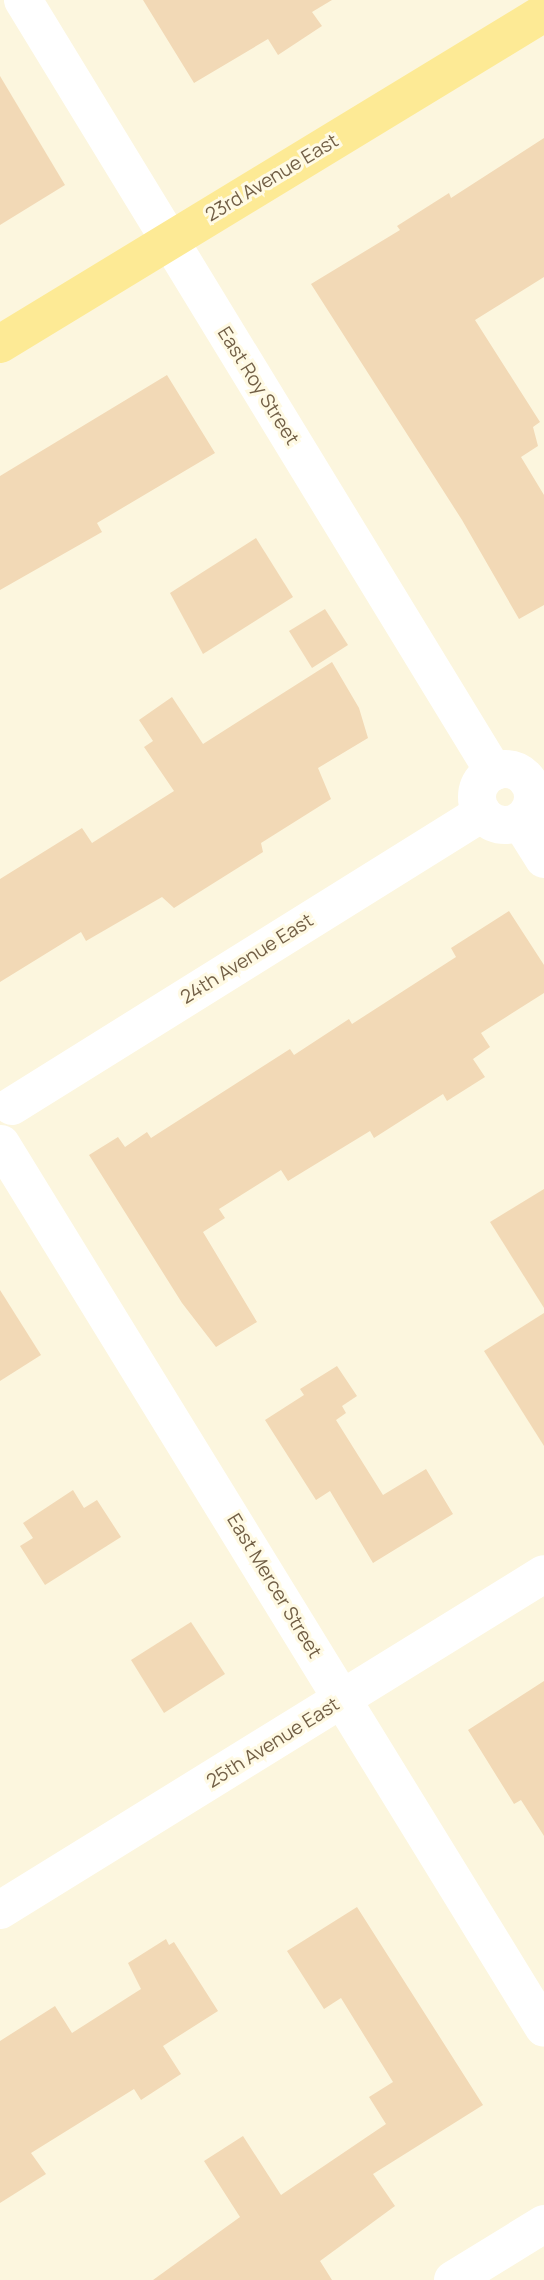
<!DOCTYPE html>
<style>
body{margin:0}
#map{position:relative;width:544px;height:2280px;overflow:hidden;background:#fcf6de;font-family:Manrope,sans-serif}
div>[style]{position:absolute}
.building>*{inset:0;background:#f2d9b6}
.minor>*{height:38px;margin:-19px;padding:0 19px;transform-origin:19px;border-radius:19px;background:#fff}
.minor>.ring{margin:-19px;padding:0;box-sizing:content-box;background:none;border:38px solid #fff;border-radius:50%}
.major>*{height:38px;margin:-19px;padding:0 19px;transform-origin:19px;border-radius:19px;background:#fdea95}
span{translate:-50% -50%;white-space:nowrap;text-align:center;line-height:1.15;-webkit-text-stroke:6px #fffae4;paint-order:stroke}
.street-label{font-size:19px;color:#725f46}
</style>
<div id="map">
<div class="building">
<div style="clip-path:polygon(143px 0,332px 0,312px 12px,322px 26px,278px 55px,268px 39px,194px 83px)"></div>
<div style="clip-path:polygon(0 76px,65px 185px,0 225px)"></div>
<div style="clip-path:polygon(544px 138px,544px 277px,475px 320px,540px 422px,533px 427px,538px 446px,521px 457px,544px 495px,544px 605px,519px 619px,462px 520px,311px 284px,400px 230px,397px 226px,449px 193px,451px 198px)"></div>
<div style="clip-path:polygon(167px 375px,215px 453px,97px 523px,102px 532px,0 590px,0 476px)"></div>
<div style="clip-path:polygon(256px 538px,293px 597px,203px 654px,170px 593px)"></div>
<div style="clip-path:polygon(325px 609px,348px 645px,312px 668px,289px 631px)"></div>
<div style="clip-path:polygon(332px 662px,359px 708px,368px 738px,318px 768px,331px 799px,261px 843px,263px 852px,174px 908px,162px 897px,86px 941px,81px 932px,0 982px,0 879px,82px 828px,92px 843px,174px 791px,144px 747px,153px 741px,139px 720px,172px 697px,203px 744px)"></div>
<div style="clip-path:polygon(509px 911px,544px 965px,544px 993px,481px 1033px,490px 1047px,473px 1059px,485px 1077px,447px 1101px,443px 1094px,374px 1138px,370px 1131px,288px 1181px,281px 1170px,219px 1209px,225px 1218px,203px 1232px,257px 1322px,216px 1347px,182px 1303px,89px 1155px,118px 1137px,125px 1147px,147px 1132px,151px 1138px,290px 1049px,294px 1055px,349px 1019px,352px 1024px,456px 957px,451px 948px)"></div>
<div style="clip-path:polygon(544px 1189px,544px 1308px,490px 1222px)"></div>
<div style="clip-path:polygon(0 1290px,41px 1355px,0 1381px)"></div>
<div style="clip-path:polygon(544px 1313px,544px 1446px,484px 1351px)"></div>
<div style="clip-path:polygon(337px 1366px,357px 1396px,342px 1406px,346px 1413px,336px 1420px,383px 1495px,426px 1469px,453px 1514px,373px 1563px,330px 1491px,316px 1500px,265px 1420px,304px 1395px,300px 1389px)"></div>
<div style="clip-path:polygon(73px 1490px,84px 1508px,97px 1500px,121px 1537px,45px 1585px,20px 1546px,33px 1538px,23px 1523px)"></div>
<div style="clip-path:polygon(191px 1622px,225px 1674px,164px 1713px,131px 1660px)"></div>
<div style="clip-path:polygon(544px 1681px,544px 1836px,521px 1800px,514px 1804px,468px 1730px)"></div>
<div style="clip-path:polygon(357px 1907px,483px 2105px,373px 2174px,395px 2206px,320px 2261px,332px 2280px,153px 2280px,240px 2217px,204px 2161px,243px 2136px,281px 2195px,386px 2124px,369px 2097px,393px 2082px,341px 1998px,324px 2009px,287px 1951px)"></div>
<div style="clip-path:polygon(166px 1939px,169px 1945px,174px 1942px,218px 2011px,163px 2046px,181px 2074px,141px 2100px,134px 2089px,31px 2153px,46px 2174px,0 2203px,0 2041px,55px 2006px,72px 2033px,141px 1989px,128px 1963px)"></div>
</div>
<div class="minor">
<div style="left:23px;top:0;width:904px;rotate:58.61deg"></div>
<div class="ring" style="left:477px;top:769px;width:18px;height:18px"></div>
<div style="left:520px;top:821px;width:45px;rotate:57.7deg"></div>
<div style="left:12px;top:1106px;width:554px;rotate:-31.94deg"></div>
<div style="left:1px;top:1144px;width:1037px;rotate:58.44deg"></div>
<div style="left:0;top:1910px;width:639px;rotate:-31.7deg"></div>
<div style="left:453px;top:2280px;width:107px;rotate:-31.6deg"></div>
</div>
<div class="major">
<div style="left:0;top:344px;width:637px;rotate:-31.32deg"></div>
</div>
<div class="street-label">
<span style="left:272px;top:178px;rotate:-31deg">23rd Avenue East</span>
<span style="left:258px;top:386px;rotate:58deg">East Roy Street</span>
<span style="left:247px;top:959px;rotate:-32deg">24th Avenue East</span>
<span style="left:274px;top:1586px;rotate:59deg">East Mercer Street</span>
<span style="left:273px;top:1743px;rotate:-32deg">25th Avenue East</span>
</div>
</div>
